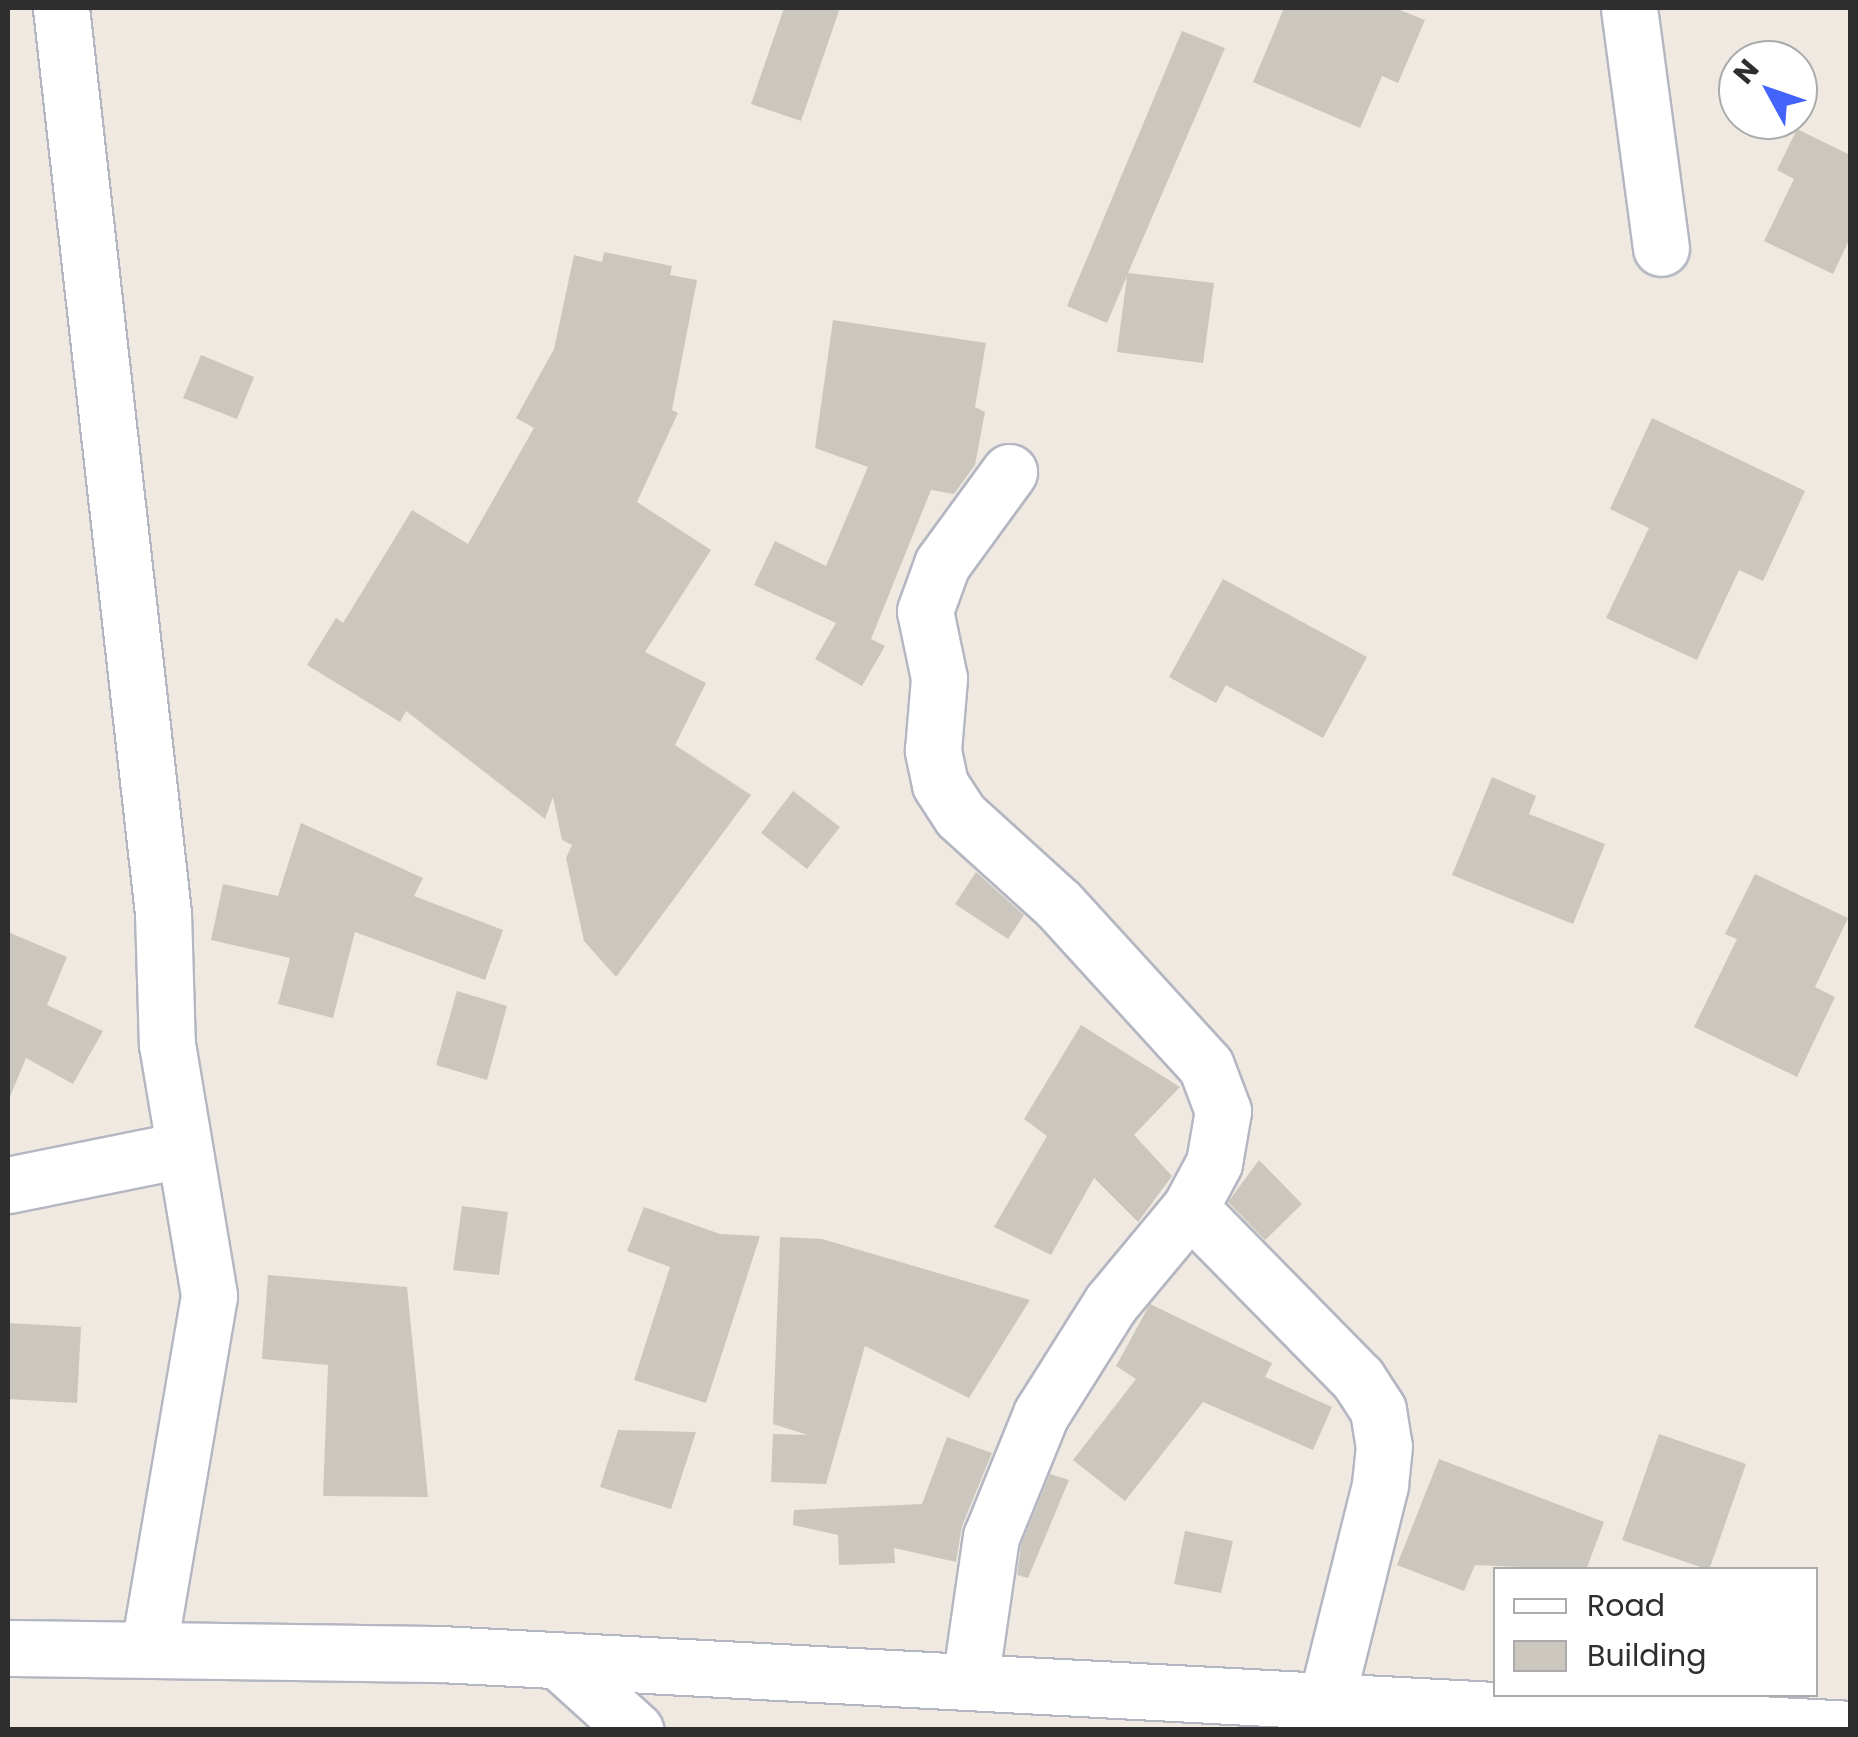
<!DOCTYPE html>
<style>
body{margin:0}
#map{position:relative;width:1858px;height:1737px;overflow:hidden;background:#efe9e1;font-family:Poppins,sans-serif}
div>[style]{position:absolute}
.building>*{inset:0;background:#cbc7bf}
.roads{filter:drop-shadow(2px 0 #b4b7c1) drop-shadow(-2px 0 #b4b7c1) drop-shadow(0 2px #b4b7c1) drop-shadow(0 -2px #b4b7c1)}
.minor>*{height:55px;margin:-27.5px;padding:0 27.5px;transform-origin:27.5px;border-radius:27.5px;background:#fff}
.tertiary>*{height:55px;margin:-27.5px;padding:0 27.5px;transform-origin:27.5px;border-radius:27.5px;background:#fff}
span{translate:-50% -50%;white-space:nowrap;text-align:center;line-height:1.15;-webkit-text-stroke:8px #fff;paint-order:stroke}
.frame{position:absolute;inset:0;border:10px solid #2e2e2e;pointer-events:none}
.legend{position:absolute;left:1493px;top:1567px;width:325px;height:130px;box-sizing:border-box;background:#fff;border:2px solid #ababab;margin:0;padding:12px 18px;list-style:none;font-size:30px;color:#2e2e2e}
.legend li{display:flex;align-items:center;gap:20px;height:50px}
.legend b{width:50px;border:2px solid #ababab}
.north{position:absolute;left:1718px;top:40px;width:100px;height:100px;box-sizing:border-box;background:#fff;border:2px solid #ababab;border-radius:50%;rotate:310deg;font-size:28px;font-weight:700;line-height:40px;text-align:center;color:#2e2e2e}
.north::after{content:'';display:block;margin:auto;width:35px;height:45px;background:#4264fb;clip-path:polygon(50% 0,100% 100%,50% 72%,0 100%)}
</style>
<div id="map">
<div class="building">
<div style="clip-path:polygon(784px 8px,840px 8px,801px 121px,751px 104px)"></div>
<div style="clip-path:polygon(1284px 8px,1395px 8px,1425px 20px,1398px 83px,1382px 76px,1360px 128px,1253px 82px)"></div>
<div style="clip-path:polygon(1182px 31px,1225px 48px,1128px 273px,1214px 283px,1203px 363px,1117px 352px,1127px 276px,1107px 323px,1067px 306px)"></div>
<div style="clip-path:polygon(1797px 129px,1850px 155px,1850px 238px,1833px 274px,1764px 241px,1794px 179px,1777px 170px)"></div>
<div style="clip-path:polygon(604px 252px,672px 266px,670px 275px,697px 280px,672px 410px,678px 413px,637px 502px,711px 550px,645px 652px,706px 683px,675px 745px,751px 795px,616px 977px,584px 941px,566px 858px,572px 845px,562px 840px,553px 797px,545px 819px,406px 711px,400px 722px,307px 665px,336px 618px,343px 623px,412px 510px,468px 544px,534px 428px,516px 418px,554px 349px,574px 255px,602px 262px)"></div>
<div style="clip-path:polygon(833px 320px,986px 343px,975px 407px,985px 412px,975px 465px,954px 494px,931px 490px,871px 639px,885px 646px,862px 686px,815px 659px,836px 623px,754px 585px,775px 541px,826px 566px,868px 467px,815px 448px)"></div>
<div style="clip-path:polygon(201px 355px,254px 377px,237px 419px,183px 398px)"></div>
<div style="clip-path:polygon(1652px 418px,1805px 491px,1763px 581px,1739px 570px,1697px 660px,1606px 618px,1649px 528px,1610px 509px)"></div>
<div style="clip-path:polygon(1223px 579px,1367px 657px,1323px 738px,1226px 685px,1216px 703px,1169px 677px)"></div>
<div style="clip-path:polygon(1492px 777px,1536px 796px,1529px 814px,1605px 844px,1573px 924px,1452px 875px)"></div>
<div style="clip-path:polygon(793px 791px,840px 827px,807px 869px,761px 833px)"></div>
<div style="clip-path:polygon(301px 823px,423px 878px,414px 896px,503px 930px,485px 980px,355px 932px,333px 1018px,278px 1004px,290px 958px,211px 940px,223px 884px,278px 896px)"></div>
<div style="clip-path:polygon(976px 872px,1024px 915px,1008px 939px,955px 904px)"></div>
<div style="clip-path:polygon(1755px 874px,1848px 918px,1815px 987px,1835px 997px,1797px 1077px,1694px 1027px,1737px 939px,1725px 934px)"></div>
<div style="clip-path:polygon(8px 932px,67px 957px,47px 1005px,103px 1031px,73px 1084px,26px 1058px,9px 1099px)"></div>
<div style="clip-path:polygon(457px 991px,507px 1006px,487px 1080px,436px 1065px)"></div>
<div style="clip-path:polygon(1081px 1025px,1180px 1087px,1134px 1135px,1172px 1176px,1138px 1222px,1094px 1178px,1051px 1255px,994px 1227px,1047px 1136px,1024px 1119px)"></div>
<div style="clip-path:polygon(1259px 1160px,1302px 1204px,1265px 1240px,1228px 1202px)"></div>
<div style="clip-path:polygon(462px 1206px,508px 1212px,499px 1275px,453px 1270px)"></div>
<div style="clip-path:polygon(644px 1207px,720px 1234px,760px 1236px,706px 1403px,634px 1380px,670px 1267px,627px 1251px)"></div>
<div style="clip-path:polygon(780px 1237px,822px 1239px,1030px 1300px,969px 1398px,865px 1346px,826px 1484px,771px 1482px,773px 1434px,808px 1435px,773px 1424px)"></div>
<div style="clip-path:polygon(268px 1275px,407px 1287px,428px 1497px,323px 1496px,328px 1365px,262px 1359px)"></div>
<div style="clip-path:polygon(1150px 1304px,1272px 1363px,1265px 1377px,1332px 1407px,1313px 1450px,1203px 1402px,1125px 1501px,1073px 1460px,1136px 1379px,1116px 1366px)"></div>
<div style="clip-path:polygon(8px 1323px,81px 1327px,77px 1403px,8px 1399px)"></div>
<div style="clip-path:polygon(618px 1430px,696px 1432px,671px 1509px,600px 1487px)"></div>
<div style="clip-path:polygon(1659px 1434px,1746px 1464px,1709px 1570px,1622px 1540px)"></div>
<div style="clip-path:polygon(947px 1437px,992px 1453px,962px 1526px,956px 1562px,894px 1548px,895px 1563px,839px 1565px,838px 1535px,793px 1525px,794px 1510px,922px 1504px)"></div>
<div style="clip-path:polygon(1439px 1459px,1604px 1522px,1586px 1570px,1475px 1565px,1464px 1591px,1397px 1565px)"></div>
<div style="clip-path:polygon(1050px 1474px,1069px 1480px,1028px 1578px,1017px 1575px,1021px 1545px)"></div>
<div style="clip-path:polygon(1185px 1531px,1233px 1541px,1221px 1593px,1174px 1584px)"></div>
</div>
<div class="roads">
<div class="minor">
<div style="left:61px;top:8px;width:911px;rotate:83.57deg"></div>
<div style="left:163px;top:913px;width:131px;rotate:88.3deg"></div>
<div style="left:167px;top:1044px;width:255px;rotate:80.5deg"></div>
<div style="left:209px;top:1296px;width:357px;rotate:99.7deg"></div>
<div style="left:1629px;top:8px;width:242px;rotate:82.4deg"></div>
<div style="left:8px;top:1185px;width:177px;rotate:-11.4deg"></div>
<div style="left:1190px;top:1208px;width:240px;rotate:45.5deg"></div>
<div style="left:1358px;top:1379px;width:37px;rotate:57deg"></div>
<div style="left:1378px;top:1410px;width:36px;rotate:81deg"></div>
<div style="left:1384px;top:1446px;width:39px;rotate:96deg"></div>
<div style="left:1380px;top:1485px;width:223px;rotate:104deg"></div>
<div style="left:559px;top:1661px;width:103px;rotate:42.2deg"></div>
<div style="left:970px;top:1682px;width:147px;rotate:-81.8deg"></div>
<div style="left:991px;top:1537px;width:133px;rotate:-67.9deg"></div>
<div style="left:1041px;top:1414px;width:131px;rotate:-57.8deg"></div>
<div style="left:1111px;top:1303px;width:124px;rotate:-50.3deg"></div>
<div style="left:1190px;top:1208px;width:51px;rotate:-61.9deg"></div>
<div style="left:1214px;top:1163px;width:53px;rotate:-80.2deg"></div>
<div style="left:1223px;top:1111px;width:48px;rotate:-110.7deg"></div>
<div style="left:1206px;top:1066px;width:219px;rotate:-132.4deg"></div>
<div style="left:1058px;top:904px;width:132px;rotate:-137.8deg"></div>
<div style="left:960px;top:815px;width:37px;rotate:-123deg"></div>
<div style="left:940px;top:784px;width:35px;rotate:-102deg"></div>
<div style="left:933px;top:750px;width:72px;rotate:-85.2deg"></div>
<div style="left:939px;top:678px;width:68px;rotate:-101.8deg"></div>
<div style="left:925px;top:611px;width:50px;rotate:-70.1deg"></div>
<div style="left:942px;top:564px;width:114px;rotate:-53.9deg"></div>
</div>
<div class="tertiary">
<div style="left:8px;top:1648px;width:432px;rotate:0.8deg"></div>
<div style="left:440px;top:1654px;width:1412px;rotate:3.04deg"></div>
</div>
</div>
<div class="frame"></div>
<ul class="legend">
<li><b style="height:12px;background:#fff"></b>Road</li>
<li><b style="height:28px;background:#cbc7bf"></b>Building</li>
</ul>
<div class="north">N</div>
</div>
